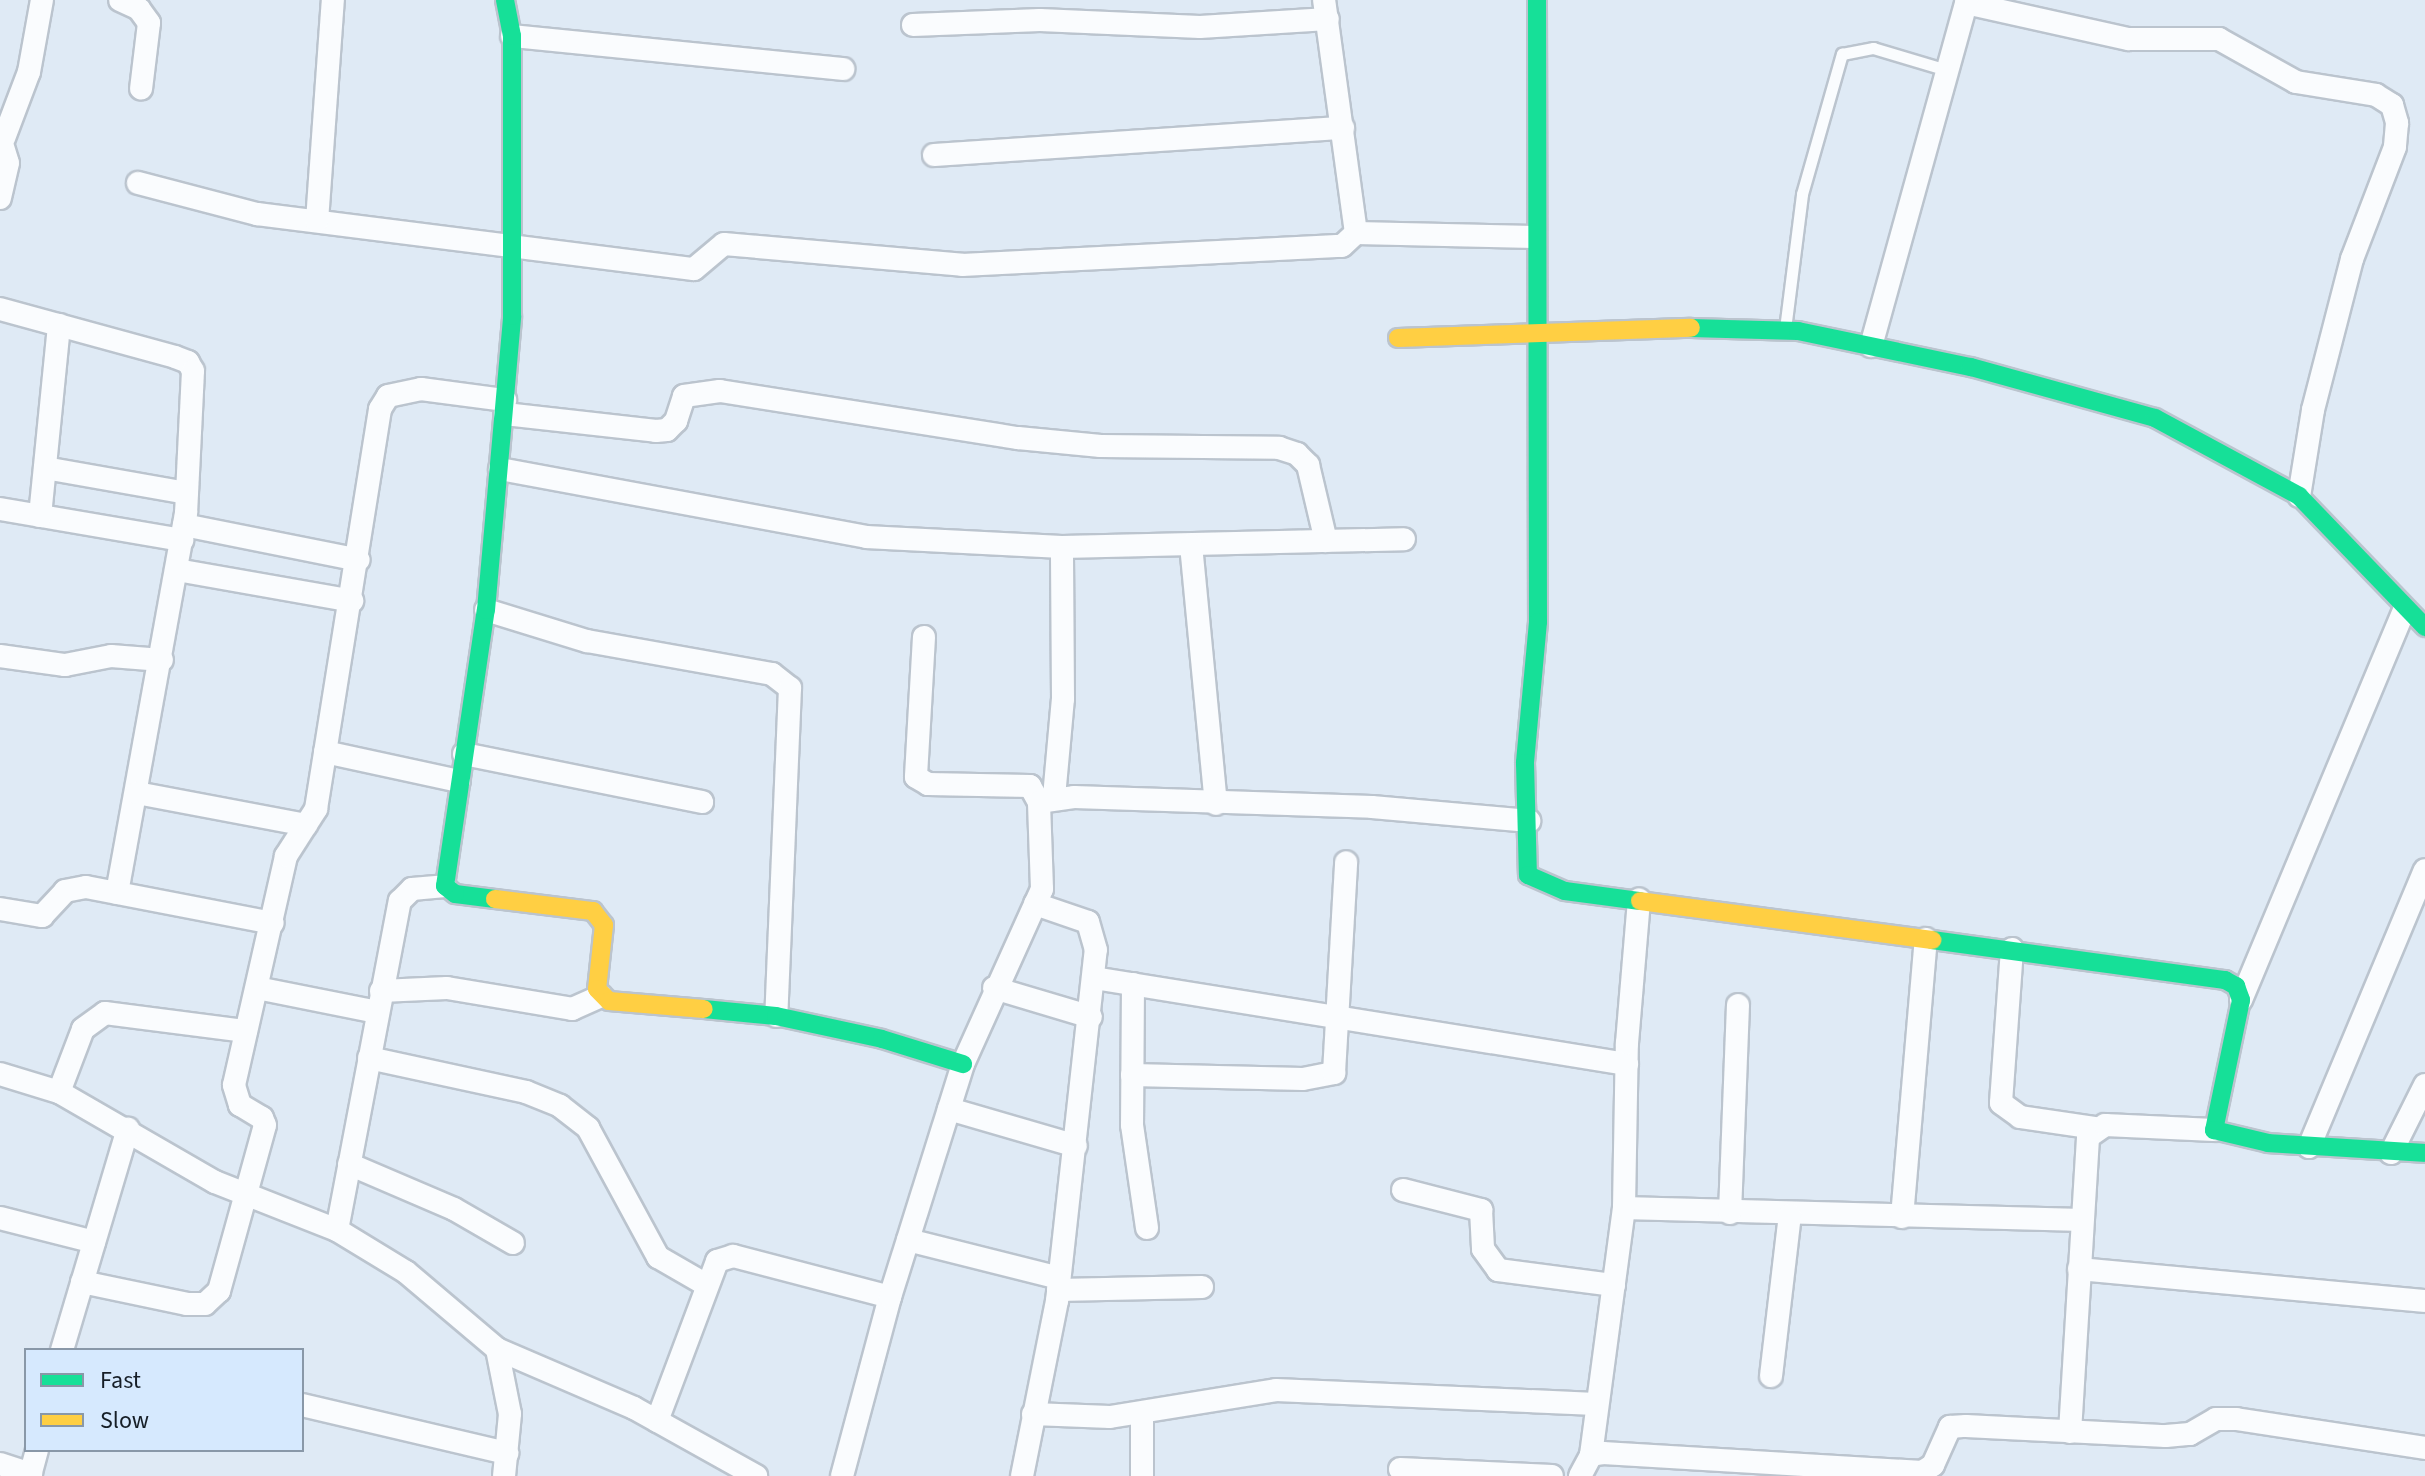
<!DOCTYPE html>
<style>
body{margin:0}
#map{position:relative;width:2425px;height:1476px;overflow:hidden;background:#dfeaf5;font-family:"Source Sans 3",sans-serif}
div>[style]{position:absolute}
.roads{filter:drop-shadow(2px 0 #bbc4ce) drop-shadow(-2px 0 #bbc4ce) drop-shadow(0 2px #bbc4ce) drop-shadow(0 -2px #bbc4ce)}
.lane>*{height:11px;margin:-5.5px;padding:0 5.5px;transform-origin:5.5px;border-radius:5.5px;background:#fafcfe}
.street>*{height:22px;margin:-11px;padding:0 11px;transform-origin:11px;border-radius:11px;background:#fafcfe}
.fast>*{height:18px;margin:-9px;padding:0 9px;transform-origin:9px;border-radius:9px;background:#16e098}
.slow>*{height:18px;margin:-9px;padding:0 9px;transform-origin:9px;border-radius:9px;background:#ffcf43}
span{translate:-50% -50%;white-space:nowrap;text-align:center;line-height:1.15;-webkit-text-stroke:6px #d6e9fe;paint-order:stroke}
.legend{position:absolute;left:24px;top:1348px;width:280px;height:104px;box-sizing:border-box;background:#d6e9fe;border:2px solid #8998a8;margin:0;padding:10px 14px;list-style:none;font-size:24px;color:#161e27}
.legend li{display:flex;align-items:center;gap:16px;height:40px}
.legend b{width:40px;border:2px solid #8998a8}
</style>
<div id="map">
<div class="roads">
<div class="lane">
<div style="left:1785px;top:329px;width:136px;rotate:-82.8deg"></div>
<div style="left:1802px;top:194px;width:146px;rotate:-74.1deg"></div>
<div style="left:1842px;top:54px;width:32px;rotate:-11deg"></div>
<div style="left:1873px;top:48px;width:77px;rotate:16.6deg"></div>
</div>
<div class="street">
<div style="left:120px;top:0;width:21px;rotate:25deg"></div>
<div style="left:139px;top:9px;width:17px;rotate:54deg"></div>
<div style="left:149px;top:23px;width:66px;rotate:96.9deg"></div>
<div style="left:1966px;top:3px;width:167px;rotate:12.5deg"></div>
<div style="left:2129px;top:39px;width:90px"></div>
<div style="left:2219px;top:39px;width:88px;rotate:29.2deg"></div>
<div style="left:2296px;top:82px;width:81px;rotate:9.2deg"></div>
<div style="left:2376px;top:95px;width:19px;rotate:32deg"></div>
<div style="left:2392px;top:105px;width:19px;rotate:74deg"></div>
<div style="left:2397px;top:123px;width:24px;rotate:95deg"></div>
<div style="left:2395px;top:147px;width:120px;rotate:111deg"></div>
<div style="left:2352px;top:259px;width:156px;rotate:104.5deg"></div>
<div style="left:2313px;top:410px;width:87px;rotate:99.2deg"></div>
<div style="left:913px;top:25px;width:127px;rotate:-2.3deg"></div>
<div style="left:1040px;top:20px;width:160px;rotate:2.5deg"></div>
<div style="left:1200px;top:27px;width:128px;rotate:-3.6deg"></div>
<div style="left:512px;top:36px;width:333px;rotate:5.7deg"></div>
<div style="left:0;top:137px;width:27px;rotate:73deg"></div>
<div style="left:8px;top:163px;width:36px;rotate:103deg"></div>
<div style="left:4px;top:138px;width:71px;rotate:-69.3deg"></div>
<div style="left:29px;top:72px;width:73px;rotate:-79.8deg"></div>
<div style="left:934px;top:155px;width:410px;rotate:-3.8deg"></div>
<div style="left:138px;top:183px;width:123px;rotate:14.6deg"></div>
<div style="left:257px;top:214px;width:440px;rotate:7.2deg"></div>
<div style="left:694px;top:269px;width:39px;rotate:-40deg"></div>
<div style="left:724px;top:244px;width:239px;rotate:5deg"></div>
<div style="left:962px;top:265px;width:380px;rotate:-2.9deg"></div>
<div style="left:1342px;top:246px;width:19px;rotate:-43deg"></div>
<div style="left:1356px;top:233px;width:235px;rotate:-97.8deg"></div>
<div style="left:317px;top:221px;width:222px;rotate:-85.9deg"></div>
<div style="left:1356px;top:233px;width:178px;rotate:1.3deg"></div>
<div style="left:0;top:309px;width:181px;rotate:15.3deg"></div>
<div style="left:175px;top:357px;width:14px;rotate:21deg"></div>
<div style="left:188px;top:362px;width:10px;rotate:61deg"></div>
<div style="left:193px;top:371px;width:142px;rotate:92.8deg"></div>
<div style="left:186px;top:513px;width:386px;rotate:100.3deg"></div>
<div style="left:1871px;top:346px;width:359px;rotate:-74.5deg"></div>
<div style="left:505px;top:414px;width:152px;rotate:6.4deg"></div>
<div style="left:656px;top:431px;width:11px;rotate:-5deg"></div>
<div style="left:667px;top:430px;width:13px;rotate:-45deg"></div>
<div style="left:676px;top:421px;width:26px;rotate:-72deg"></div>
<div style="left:684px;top:396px;width:36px;rotate:-8deg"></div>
<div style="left:720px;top:391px;width:302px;rotate:9deg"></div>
<div style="left:1018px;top:438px;width:83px;rotate:5.5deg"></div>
<div style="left:1101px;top:446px;width:178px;rotate:0.6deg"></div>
<div style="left:1279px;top:448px;width:19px;rotate:18deg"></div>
<div style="left:1297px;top:454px;width:16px;rotate:45deg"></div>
<div style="left:1308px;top:465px;width:78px;rotate:76.7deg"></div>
<div style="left:45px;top:468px;width:144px;rotate:10deg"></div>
<div style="left:500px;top:469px;width:372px;rotate:10.5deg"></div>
<div style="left:866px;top:537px;width:196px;rotate:2.9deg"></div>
<div style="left:1062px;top:547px;width:342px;rotate:-1.3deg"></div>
<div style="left:0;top:509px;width:185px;rotate:9.7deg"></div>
<div style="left:40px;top:516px;width:192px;rotate:-84.3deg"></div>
<div style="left:184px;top:525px;width:178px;rotate:11.3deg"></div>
<div style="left:1191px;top:545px;width:260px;rotate:84.5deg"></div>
<div style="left:177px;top:570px;width:178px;rotate:10deg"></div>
<div style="left:486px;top:610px;width:106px;rotate:17.1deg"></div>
<div style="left:587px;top:641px;width:188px;rotate:10.1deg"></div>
<div style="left:772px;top:674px;width:23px;rotate:38deg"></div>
<div style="left:790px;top:688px;width:328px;rotate:92.4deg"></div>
<div style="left:924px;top:637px;width:140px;rotate:93.3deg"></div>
<div style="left:916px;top:777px;width:14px;rotate:30deg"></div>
<div style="left:928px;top:784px;width:102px;rotate:1.1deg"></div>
<div style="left:1030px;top:786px;width:18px;rotate:61deg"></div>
<div style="left:0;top:656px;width:66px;rotate:7.9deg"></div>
<div style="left:65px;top:665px;width:47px;rotate:-11.1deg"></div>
<div style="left:111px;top:656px;width:51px;rotate:4.5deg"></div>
<div style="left:325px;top:752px;width:137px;rotate:12.2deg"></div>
<div style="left:464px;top:754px;width:243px;rotate:11.4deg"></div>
<div style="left:137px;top:793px;width:172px;rotate:10.7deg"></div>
<div style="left:1054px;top:797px;width:98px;rotate:-84.8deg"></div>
<div style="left:1063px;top:699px;width:152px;rotate:-90.4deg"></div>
<div style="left:0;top:909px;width:43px;rotate:9.5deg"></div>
<div style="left:42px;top:916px;width:34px;rotate:-47deg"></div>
<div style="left:65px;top:891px;width:21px;rotate:-11deg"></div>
<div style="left:86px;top:887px;width:190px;rotate:10.9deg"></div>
<div style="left:2012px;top:949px;width:154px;rotate:94.1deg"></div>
<div style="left:2001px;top:1103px;width:24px;rotate:36deg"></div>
<div style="left:2020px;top:1117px;width:76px;rotate:8.3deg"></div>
<div style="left:1094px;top:978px;width:540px;rotate:9.17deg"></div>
<div style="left:1133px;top:984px;width:141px;rotate:90.4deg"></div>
<div style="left:1132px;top:1125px;width:104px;rotate:81.7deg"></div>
<div style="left:257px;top:988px;width:122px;rotate:11.3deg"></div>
<div style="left:994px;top:988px;width:101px;rotate:16.6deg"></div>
<div style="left:381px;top:991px;width:66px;rotate:-2.6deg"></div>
<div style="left:447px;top:988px;width:127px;rotate:9.5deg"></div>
<div style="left:572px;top:1009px;width:32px;rotate:-24deg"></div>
<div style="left:2241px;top:1000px;width:423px;rotate:-67.3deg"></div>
<div style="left:369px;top:1058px;width:161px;rotate:12.2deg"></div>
<div style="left:526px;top:1092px;width:37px;rotate:22deg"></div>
<div style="left:560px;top:1106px;width:36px;rotate:38deg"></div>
<div style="left:588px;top:1128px;width:147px;rotate:61.5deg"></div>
<div style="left:658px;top:1257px;width:54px;rotate:29.9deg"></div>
<div style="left:0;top:1074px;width:62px;rotate:17deg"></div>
<div style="left:59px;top:1092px;width:180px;rotate:30deg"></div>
<div style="left:215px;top:1182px;width:131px;rotate:21.5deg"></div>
<div style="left:337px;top:1230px;width:81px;rotate:31.3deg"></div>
<div style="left:406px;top:1272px;width:119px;rotate:40.2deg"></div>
<div style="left:497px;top:1349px;width:149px;rotate:23.3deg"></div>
<div style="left:634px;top:1408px;width:140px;rotate:29.1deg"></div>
<div style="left:1132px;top:1075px;width:171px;rotate:1.3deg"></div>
<div style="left:1303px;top:1079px;width:32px;rotate:-11deg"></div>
<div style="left:1334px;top:1073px;width:211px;rotate:-86.7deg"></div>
<div style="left:59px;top:1092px;width:67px;rotate:-69.1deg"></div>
<div style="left:83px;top:1029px;width:27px;rotate:-36deg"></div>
<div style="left:105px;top:1013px;width:142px;rotate:7.3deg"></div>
<div style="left:949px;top:1109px;width:132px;rotate:16.2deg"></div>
<div style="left:2309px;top:1147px;width:300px;rotate:-67.3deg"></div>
<div style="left:2391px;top:1153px;width:76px;rotate:-63.4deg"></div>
<div style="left:349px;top:1164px;width:114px;rotate:23.2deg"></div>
<div style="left:454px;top:1209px;width:68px;rotate:30deg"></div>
<div style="left:1403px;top:1190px;width:81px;rotate:14.4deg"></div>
<div style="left:1481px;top:1210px;width:39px;rotate:87deg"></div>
<div style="left:1483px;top:1249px;width:26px;rotate:54deg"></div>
<div style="left:1498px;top:1270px;width:117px;rotate:7.4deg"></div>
<div style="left:1624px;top:1208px;width:458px;rotate:1.5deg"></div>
<div style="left:1730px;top:1213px;width:208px;rotate:-87.8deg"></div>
<div style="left:1902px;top:1217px;width:279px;rotate:-85.1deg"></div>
<div style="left:0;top:1218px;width:97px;rotate:14.3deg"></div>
<div style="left:337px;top:1230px;width:335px;rotate:-79.2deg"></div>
<div style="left:400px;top:901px;width:17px;rotate:-45deg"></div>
<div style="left:412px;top:889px;width:33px;rotate:-5deg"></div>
<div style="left:908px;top:1240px;width:156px;rotate:14.1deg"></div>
<div style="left:2079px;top:1269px;width:347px;rotate:5.3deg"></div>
<div style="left:82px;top:1282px;width:107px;rotate:11.8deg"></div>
<div style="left:187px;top:1304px;width:18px"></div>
<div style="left:205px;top:1304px;width:19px;rotate:-43deg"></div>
<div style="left:219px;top:1291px;width:172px;rotate:-74.5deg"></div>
<div style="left:265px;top:1125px;width:8px;rotate:-113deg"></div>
<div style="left:262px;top:1118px;width:26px;rotate:-149deg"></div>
<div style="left:240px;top:1105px;width:21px;rotate:-107deg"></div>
<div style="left:234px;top:1085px;width:235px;rotate:-77.2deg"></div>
<div style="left:286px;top:856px;width:56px;rotate:-57.4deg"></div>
<div style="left:316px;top:809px;width:405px;rotate:-80.9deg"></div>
<div style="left:380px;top:409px;width:15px;rotate:-58deg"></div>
<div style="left:388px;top:396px;width:34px;rotate:-12deg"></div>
<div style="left:421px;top:389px;width:85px;rotate:7.5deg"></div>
<div style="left:1058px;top:1290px;width:144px;rotate:-1.2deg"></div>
<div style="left:497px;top:1349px;width:66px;rotate:78.7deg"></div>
<div style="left:510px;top:1414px;width:62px;rotate:95.5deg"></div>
<div style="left:62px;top:1350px;width:231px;rotate:-73.4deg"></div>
<div style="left:1771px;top:1376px;width:162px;rotate:-83.3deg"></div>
<div style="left:302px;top:1405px;width:211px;rotate:13.2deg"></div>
<div style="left:1033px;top:1414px;width:77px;rotate:2.2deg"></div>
<div style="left:1110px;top:1417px;width:168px;rotate:-9.2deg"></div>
<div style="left:1276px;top:1390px;width:320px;rotate:2.5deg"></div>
<div style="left:657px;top:1421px;width:171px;rotate:-69.4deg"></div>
<div style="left:717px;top:1261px;width:17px;rotate:-17deg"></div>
<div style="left:733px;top:1256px;width:162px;rotate:14.6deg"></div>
<div style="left:2070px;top:1432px;width:296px;rotate:-86.5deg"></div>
<div style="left:2088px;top:1137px;width:21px;rotate:-35deg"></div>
<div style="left:2105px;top:1125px;width:109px;rotate:2.6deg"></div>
<div style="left:1591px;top:1455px;width:249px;rotate:-82.4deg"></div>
<div style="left:1624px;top:1208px;width:165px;rotate:-89deg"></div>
<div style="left:1627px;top:1043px;width:144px;rotate:-85.2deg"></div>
<div style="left:0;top:1464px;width:33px;rotate:18deg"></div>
<div style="left:1400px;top:1469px;width:152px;rotate:2.6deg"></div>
<div style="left:30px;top:1476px;width:27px;rotate:-75deg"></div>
<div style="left:842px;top:1476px;width:185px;rotate:-75deg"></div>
<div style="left:890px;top:1297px;width:244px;rotate:-72.6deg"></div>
<div style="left:963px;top:1064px;width:192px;rotate:-65.7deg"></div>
<div style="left:1042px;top:889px;width:87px;rotate:-92deg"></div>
<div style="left:1039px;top:802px;width:35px;rotate:-8deg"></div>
<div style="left:1074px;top:797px;width:298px;rotate:1.9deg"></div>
<div style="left:1372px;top:807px;width:158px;rotate:5.1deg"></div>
<div style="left:1022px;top:1476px;width:178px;rotate:-78.7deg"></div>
<div style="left:1057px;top:1301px;width:353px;rotate:-83.7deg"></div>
<div style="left:1096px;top:950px;width:29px;rotate:-106deg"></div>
<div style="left:1088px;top:922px;width:56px;rotate:-161.2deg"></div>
<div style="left:1142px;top:1476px;width:63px;rotate:-90deg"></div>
<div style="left:1580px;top:1476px;width:24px;rotate:-62deg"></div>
<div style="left:1591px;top:1455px;width:12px;rotate:-9deg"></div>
<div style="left:1603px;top:1453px;width:320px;rotate:3.4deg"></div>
<div style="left:1922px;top:1472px;width:13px;rotate:-32deg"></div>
<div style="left:1933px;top:1465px;width:42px;rotate:-65.9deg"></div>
<div style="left:1950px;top:1427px;width:16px;rotate:-4deg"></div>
<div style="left:1966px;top:1426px;width:200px;rotate:2.9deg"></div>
<div style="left:2166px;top:1436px;width:24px;rotate:-5deg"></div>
<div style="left:2190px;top:1434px;width:30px;rotate:-30deg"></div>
<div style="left:2216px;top:1419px;width:20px"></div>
<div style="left:2236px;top:1419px;width:191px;rotate:8.7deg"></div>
</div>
<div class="fast">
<div style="left:1537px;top:0;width:622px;rotate:89.91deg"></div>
<div style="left:1538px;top:622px;width:142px;rotate:95.3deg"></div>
<div style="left:1525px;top:763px;width:112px;rotate:88.5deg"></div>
<div style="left:1528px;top:875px;width:40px;rotate:23.4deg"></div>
<div style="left:1565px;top:891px;width:76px;rotate:7.6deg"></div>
<div style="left:1691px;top:328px;width:107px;rotate:1.6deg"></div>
<div style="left:1798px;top:331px;width:177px;rotate:11.8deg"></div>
<div style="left:1971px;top:367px;width:191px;rotate:15.5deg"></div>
<div style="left:2155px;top:418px;width:164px;rotate:28.4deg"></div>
<div style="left:2299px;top:496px;width:182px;rotate:46.1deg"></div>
<div style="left:495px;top:899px;width:40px;rotate:-172.9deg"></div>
<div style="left:455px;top:894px;width:13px;rotate:-141deg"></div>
<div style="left:445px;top:886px;width:279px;rotate:-81.6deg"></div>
<div style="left:486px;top:610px;width:295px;rotate:-84.9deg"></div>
<div style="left:512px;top:316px;width:280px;rotate:-90deg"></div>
<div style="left:512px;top:36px;width:37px;rotate:-101deg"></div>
<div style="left:1932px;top:940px;width:296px;rotate:7.8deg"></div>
<div style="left:2225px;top:980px;width:13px;rotate:29deg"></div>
<div style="left:2236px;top:986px;width:15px;rotate:70deg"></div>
<div style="left:2241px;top:1000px;width:133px;rotate:101.7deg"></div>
<div style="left:2214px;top:1130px;width:56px;rotate:13.5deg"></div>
<div style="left:2268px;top:1143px;width:157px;rotate:3.6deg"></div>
<div style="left:704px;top:1009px;width:72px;rotate:5.6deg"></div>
<div style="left:776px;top:1016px;width:108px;rotate:12.2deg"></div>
<div style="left:882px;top:1039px;width:85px;rotate:17.2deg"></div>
</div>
<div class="slow">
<div style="left:1398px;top:338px;width:293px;rotate:-2deg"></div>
<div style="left:495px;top:899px;width:99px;rotate:7deg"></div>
<div style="left:593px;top:911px;width:18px;rotate:52deg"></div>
<div style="left:604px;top:925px;width:64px;rotate:96.2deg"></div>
<div style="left:597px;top:989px;width:17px;rotate:45deg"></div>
<div style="left:609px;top:1001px;width:95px;rotate:4.8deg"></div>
<div style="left:1640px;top:901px;width:295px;rotate:7.6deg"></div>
</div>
</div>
<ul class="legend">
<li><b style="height:10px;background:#16e098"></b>Fast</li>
<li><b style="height:10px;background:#ffcf43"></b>Slow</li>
</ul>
</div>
